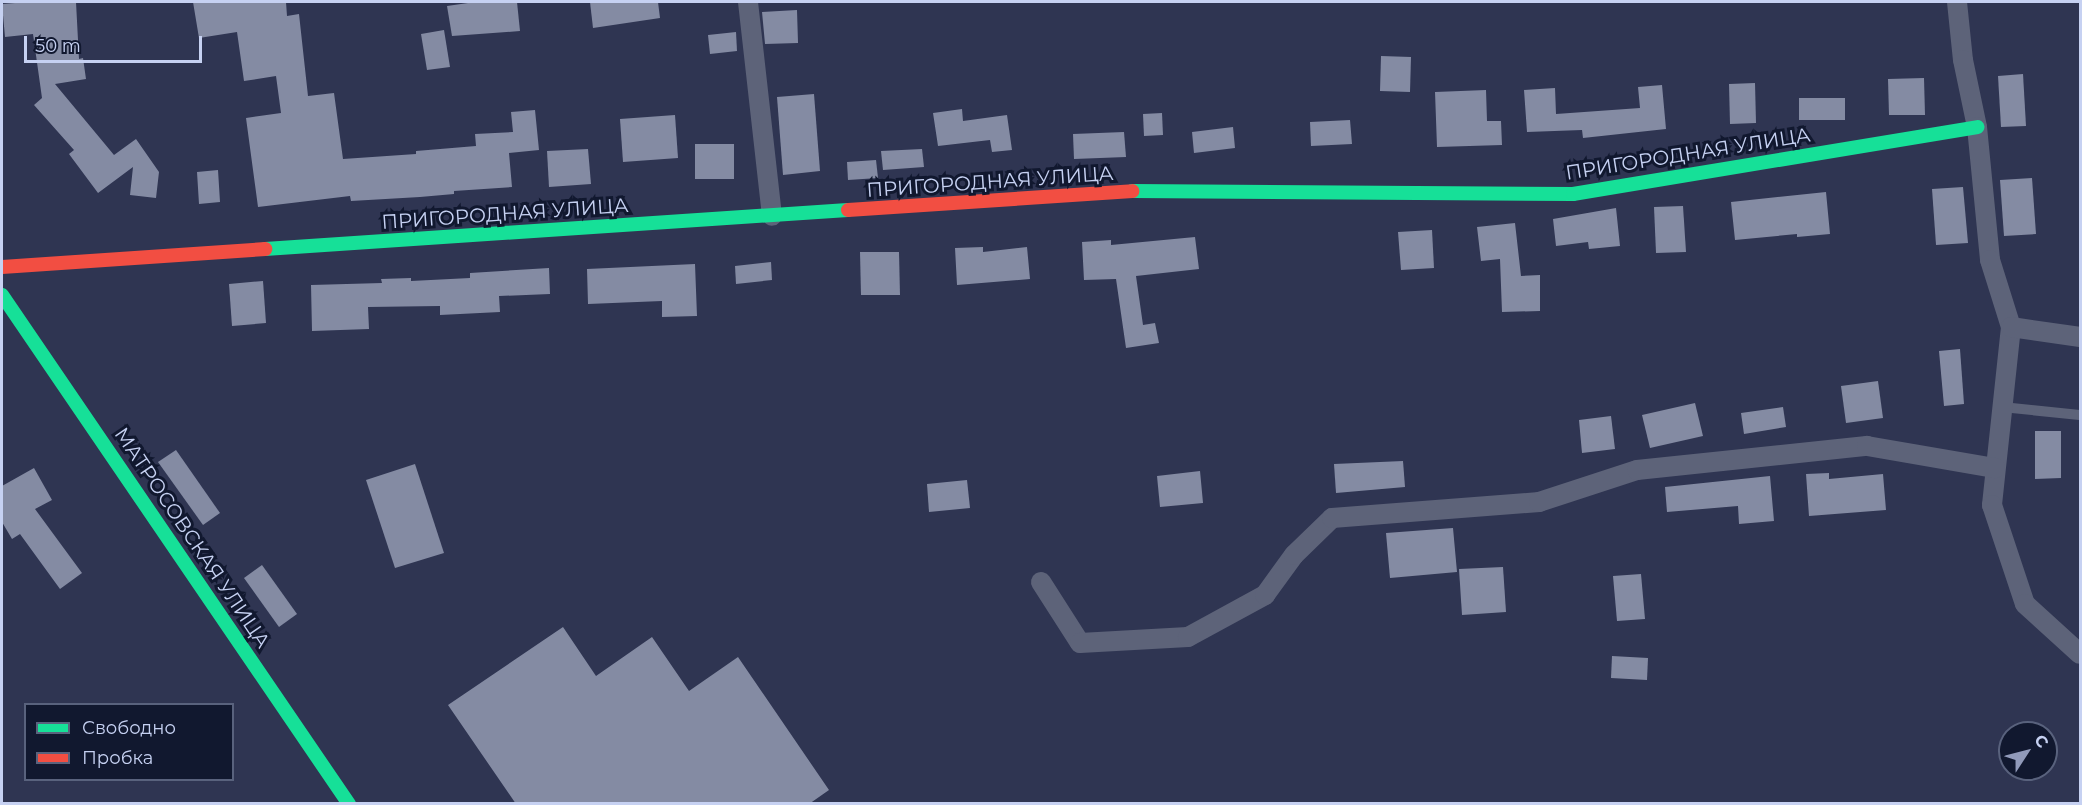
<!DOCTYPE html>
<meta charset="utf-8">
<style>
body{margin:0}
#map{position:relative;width:2082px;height:805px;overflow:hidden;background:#2f3552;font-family:Montserrat,sans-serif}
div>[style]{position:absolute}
.building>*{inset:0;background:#848ba3}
.lane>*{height:10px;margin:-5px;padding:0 5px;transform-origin:5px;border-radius:5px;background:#5d6379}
.street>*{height:20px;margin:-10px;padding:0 10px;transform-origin:10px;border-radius:10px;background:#5d6379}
.fast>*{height:14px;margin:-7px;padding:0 7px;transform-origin:7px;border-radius:7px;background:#16e098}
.jam>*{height:14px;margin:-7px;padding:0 7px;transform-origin:7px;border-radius:7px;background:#f24e42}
span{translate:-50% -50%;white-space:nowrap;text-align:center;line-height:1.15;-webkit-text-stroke:6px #11182f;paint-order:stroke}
.street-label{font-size:20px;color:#c6d1f2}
.frame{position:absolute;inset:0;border:3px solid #c6d1f2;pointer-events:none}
.legend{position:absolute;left:24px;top:703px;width:210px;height:78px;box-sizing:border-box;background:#11182f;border:2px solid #59627d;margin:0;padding:8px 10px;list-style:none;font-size:18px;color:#c6d1f2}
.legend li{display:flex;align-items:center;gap:12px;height:30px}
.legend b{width:30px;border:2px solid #59627d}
.north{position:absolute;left:1998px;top:721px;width:60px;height:60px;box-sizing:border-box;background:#11182f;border:2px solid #59627d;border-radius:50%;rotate:54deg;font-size:16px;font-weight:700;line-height:24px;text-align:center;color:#c6d1f2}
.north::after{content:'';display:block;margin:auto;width:21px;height:27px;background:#919aba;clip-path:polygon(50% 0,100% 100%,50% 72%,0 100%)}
.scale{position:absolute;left:24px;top:36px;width:178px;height:27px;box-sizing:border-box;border:3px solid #c6d1f2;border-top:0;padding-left:8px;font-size:18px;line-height:21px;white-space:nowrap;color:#c6d1f2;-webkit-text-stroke:4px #11182f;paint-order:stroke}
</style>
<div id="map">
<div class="building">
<div style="clip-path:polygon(28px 2px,76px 2px,79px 59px,83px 58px,86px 79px,55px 84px,114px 155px,136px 139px,159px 172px,156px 198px,130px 195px,133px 167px,98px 193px,69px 154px,74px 150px,34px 105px,42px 98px,33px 34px,5px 37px,2px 4px)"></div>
<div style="clip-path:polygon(193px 2px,286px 2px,287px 16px,299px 14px,308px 96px,334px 93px,343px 159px,416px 154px,416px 151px,476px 146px,475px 134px,513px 132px,511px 112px,535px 110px,539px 150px,509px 153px,512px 187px,454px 191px,454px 194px,420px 197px,351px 201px,350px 196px,258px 207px,246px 118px,281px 113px,276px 76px,244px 81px,237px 32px,199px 38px)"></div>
<div style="clip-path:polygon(475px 2px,517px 2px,520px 31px,452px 36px,447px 6px)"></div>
<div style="clip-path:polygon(590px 2px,658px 2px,660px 18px,593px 28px)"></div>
<div style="clip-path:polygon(797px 10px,798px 43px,765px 44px,762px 12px)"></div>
<div style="clip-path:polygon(444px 30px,450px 67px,427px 70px,421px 34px)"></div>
<div style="clip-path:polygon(736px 32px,737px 51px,710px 54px,708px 35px)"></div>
<div style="clip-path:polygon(1381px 56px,1411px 57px,1410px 92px,1380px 91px)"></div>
<div style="clip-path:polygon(2023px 74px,2026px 126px,2001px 127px,1998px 76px)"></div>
<div style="clip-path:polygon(1924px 78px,1925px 115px,1889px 115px,1888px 79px)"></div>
<div style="clip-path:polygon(1755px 83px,1756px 123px,1730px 124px,1729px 84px)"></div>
<div style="clip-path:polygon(1662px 85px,1666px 129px,1583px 138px,1582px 130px,1527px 132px,1524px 90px,1555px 88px,1556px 114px,1640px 108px,1638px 87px)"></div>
<div style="clip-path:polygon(1486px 90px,1487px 121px,1501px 121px,1502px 145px,1437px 147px,1435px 92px)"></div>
<div style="clip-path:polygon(814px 94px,820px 171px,783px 175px,777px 97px)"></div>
<div style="clip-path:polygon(1799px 98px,1845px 98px,1845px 120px,1799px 120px)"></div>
<div style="clip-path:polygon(962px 109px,963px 121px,1007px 115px,1012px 150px,992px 152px,990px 140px,938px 146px,933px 113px)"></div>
<div style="clip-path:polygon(1162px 113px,1163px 135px,1144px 136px,1143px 114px)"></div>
<div style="clip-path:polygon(675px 115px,678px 158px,623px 162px,620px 119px)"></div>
<div style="clip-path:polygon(1350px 120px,1352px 144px,1311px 146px,1310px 122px)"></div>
<div style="clip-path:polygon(1233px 127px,1235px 148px,1194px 153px,1192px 132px)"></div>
<div style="clip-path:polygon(1124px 132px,1126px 157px,1074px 159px,1073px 134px)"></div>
<div style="clip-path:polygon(695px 144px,734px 144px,734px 179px,695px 179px)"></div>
<div style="clip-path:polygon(588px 149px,591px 184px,549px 187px,547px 151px)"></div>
<div style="clip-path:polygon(922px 149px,924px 167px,883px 170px,881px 151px)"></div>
<div style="clip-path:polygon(876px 160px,878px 178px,848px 180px,847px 162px)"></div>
<div style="clip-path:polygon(218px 170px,220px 202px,199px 204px,197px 172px)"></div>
<div style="clip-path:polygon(2032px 178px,2036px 234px,2004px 236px,2000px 180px)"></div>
<div style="clip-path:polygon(1963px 187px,1968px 243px,1936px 245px,1932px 189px)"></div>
<div style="clip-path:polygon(1826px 192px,1830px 234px,1797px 237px,1797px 234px,1735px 240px,1731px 202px)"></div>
<div style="clip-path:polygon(1683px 206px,1686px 252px,1656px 253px,1654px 207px)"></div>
<div style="clip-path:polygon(1616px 208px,1620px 246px,1589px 249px,1588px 242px,1556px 246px,1553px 219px)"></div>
<div style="clip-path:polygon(1515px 223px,1521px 276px,1540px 275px,1540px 311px,1502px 312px,1500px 259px,1481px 261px,1477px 227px)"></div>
<div style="clip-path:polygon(1432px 230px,1434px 268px,1401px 270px,1398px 232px)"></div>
<div style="clip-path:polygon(1195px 237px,1199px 269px,1136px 276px,1143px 325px,1155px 323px,1159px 343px,1126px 348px,1116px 279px,1084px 280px,1082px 242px,1111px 240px,1111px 245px)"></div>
<div style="clip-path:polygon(983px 247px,983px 252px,1027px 247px,1030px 279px,957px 285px,955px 248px)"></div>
<div style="clip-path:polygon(860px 252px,899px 252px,900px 295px,861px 295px)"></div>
<div style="clip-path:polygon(771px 262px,772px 280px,736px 284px,735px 266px)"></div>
<div style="clip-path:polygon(695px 264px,697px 316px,662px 317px,662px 301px,588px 304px,587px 269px)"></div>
<div style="clip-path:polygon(549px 268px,550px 294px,499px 296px,500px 312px,440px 315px,440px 306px,368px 307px,369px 329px,312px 331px,311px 285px,382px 283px,381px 279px,411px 278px,411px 281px,470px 278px,470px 273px)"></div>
<div style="clip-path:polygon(263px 281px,266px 323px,232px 326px,229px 284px)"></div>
<div style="clip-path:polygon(1960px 349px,1964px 404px,1944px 406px,1939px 351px)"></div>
<div style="clip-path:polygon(1878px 381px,1883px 418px,1846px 423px,1841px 386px)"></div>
<div style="clip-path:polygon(1695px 403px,1703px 436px,1650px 448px,1642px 415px)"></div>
<div style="clip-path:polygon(1783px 407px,1786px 427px,1744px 434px,1741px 413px)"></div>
<div style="clip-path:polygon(1611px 416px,1615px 449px,1582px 453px,1579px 420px)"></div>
<div style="clip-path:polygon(2035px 431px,2061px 431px,2061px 478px,2035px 479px)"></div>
<div style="clip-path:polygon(176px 450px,220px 513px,203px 525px,158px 462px)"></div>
<div style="clip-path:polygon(1403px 461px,1405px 487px,1336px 493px,1334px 464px)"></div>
<div style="clip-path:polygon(415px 464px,444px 553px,395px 568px,366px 480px)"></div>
<div style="clip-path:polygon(34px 468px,52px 500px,35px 509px,82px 573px,60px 589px,20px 534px,12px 539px,2px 522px,2px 486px)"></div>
<div style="clip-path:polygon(1200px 471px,1203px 503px,1160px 507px,1157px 476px)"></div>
<div style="clip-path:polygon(1829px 473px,1829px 479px,1883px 474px,1886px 510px,1809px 516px,1806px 474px)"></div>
<div style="clip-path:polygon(1770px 476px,1774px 521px,1739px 524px,1738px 506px,1667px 512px,1665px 487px)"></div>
<div style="clip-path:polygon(967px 480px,970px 508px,929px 512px,927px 484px)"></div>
<div style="clip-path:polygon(1453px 528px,1457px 572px,1390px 578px,1386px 533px)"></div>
<div style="clip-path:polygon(262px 565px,297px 614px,279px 627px,244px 578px)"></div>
<div style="clip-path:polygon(1503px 567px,1506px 612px,1462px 615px,1459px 569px)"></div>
<div style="clip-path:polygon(1641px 574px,1645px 619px,1617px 621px,1613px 576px)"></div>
<div style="clip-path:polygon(563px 627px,596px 676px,652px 637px,689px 691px,738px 657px,829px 790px,809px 804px,516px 804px,448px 705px)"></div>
<div style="clip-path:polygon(1612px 656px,1648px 658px,1647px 680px,1611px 678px)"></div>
</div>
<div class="lane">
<div style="left:2002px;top:407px;width:78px;rotate:5.9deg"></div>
</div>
<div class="street">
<div style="left:748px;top:2px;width:215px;rotate:83.6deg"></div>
<div style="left:1957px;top:2px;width:58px;rotate:84.1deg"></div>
<div style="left:1963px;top:60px;width:68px;rotate:78.2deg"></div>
<div style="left:1977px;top:127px;width:134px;rotate:84.4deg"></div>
<div style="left:1990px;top:260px;width:70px;rotate:72.6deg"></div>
<div style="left:2011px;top:327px;width:179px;rotate:96.1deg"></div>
<div style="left:1992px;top:505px;width:104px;rotate:71.6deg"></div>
<div style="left:2025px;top:604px;width:74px;rotate:42.3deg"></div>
<div style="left:2011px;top:327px;width:70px;rotate:8.2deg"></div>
<div style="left:1041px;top:582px;width:72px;rotate:57.4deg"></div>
<div style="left:1080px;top:643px;width:108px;rotate:-3.2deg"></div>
<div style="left:1188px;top:637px;width:88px;rotate:-28.6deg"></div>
<div style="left:1265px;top:595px;width:49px;rotate:-54.1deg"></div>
<div style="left:1294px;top:555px;width:53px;rotate:-44.2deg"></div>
<div style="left:1332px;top:518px;width:208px;rotate:-4.4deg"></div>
<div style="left:1539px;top:502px;width:103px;rotate:-18.1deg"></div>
<div style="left:1637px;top:470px;width:231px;rotate:-6deg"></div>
<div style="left:1867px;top:446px;width:130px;rotate:9.8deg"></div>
</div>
<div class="fast">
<div style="left:1132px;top:191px;width:441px;rotate:0.4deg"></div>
<div style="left:1573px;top:194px;width:410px;rotate:-9.4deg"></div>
<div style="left:265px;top:249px;width:584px;rotate:-3.83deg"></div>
<div style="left:2px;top:295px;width:616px;rotate:55.72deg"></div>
</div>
<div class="jam">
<div style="left:848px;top:210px;width:285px;rotate:-3.8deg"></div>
<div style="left:2px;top:267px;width:264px;rotate:-3.9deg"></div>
</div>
<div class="street-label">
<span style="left:1688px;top:154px;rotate:-9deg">ПРИГОРОДНАЯ УЛИЦА</span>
<span style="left:990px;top:182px;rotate:-4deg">ПРИГОРОДНАЯ УЛИЦА</span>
<span style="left:505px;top:214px;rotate:-4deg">ПРИГОРОДНАЯ УЛИЦА</span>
<span style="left:192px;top:538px;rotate:56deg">МАТРОСОВСКАЯ УЛИЦА</span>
</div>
<div class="frame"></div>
<ul class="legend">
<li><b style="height:8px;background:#16e098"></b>Свободно</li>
<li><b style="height:8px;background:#f24e42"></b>Пробка</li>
</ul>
<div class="north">С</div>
<div class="scale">50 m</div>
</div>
